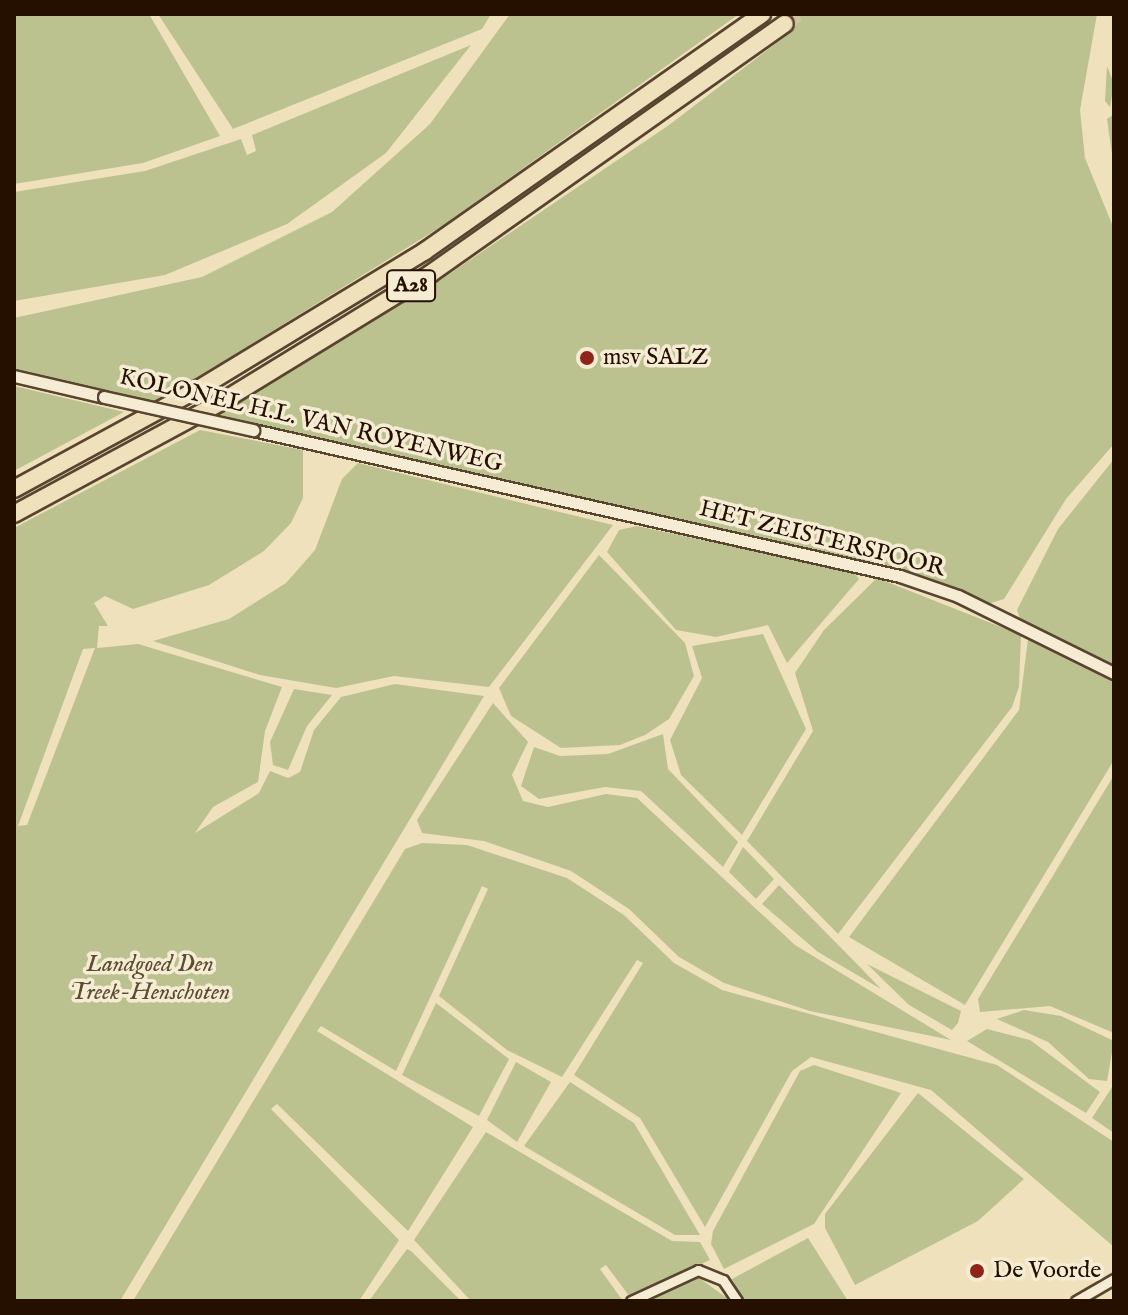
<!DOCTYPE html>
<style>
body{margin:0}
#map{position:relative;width:1128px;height:1315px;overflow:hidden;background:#efe1bc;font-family:"IM FELL English",serif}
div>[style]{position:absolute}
.green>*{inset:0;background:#bcc28f}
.motorway-tunnel>*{height:16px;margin-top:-8px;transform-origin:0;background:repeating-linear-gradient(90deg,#d1c2a0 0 16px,transparent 0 24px)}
.roads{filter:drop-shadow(2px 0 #58442f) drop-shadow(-2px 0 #58442f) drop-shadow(0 2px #58442f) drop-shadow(0 -2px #58442f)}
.minor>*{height:9px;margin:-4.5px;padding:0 4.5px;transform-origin:4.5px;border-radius:4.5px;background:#f5ecd3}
.tertiary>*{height:11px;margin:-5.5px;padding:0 5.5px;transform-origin:5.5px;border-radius:5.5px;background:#f5ecd3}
.motorway>*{height:16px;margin:-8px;padding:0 8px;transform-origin:8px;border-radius:8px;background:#efe1bc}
.bridges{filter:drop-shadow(2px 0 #58442f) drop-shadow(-2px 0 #58442f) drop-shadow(0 2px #58442f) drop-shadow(0 -2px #58442f)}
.tertiary-bridge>*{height:11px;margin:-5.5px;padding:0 5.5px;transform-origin:5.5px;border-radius:5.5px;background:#f5ecd3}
.dots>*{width:22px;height:22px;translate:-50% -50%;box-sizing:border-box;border:4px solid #f5ecd3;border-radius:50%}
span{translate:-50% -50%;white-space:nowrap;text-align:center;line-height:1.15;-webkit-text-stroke:7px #f5ecd3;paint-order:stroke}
.shield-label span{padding:2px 6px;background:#f5ecd3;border:2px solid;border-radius:6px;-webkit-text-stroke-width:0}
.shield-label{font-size:22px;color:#251000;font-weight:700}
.poi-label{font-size:24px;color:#251000}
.left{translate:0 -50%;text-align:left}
.street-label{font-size:24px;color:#251000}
.park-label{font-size:24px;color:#5a4e32;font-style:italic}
.frame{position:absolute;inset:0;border:16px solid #251000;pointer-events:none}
</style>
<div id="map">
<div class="green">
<div style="clip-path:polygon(14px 14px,149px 14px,220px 136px,143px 163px,14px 184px)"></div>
<div style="clip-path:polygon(158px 14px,491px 14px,482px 29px,233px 129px)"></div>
<div style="clip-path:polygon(510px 14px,739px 14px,442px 226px,158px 402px,14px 370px,14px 318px,202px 277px,332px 212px,430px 124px)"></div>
<div style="clip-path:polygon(778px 14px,1097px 14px,1080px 110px,1085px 158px,1114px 229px,1114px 444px,1066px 499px,1004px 599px,988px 604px,886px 567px,880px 553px,868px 564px,215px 414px,430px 287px,669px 125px,791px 32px)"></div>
<div style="clip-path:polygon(471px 45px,386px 153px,287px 224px,165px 275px,14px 301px,14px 192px,145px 171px,241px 139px,247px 155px,256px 151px,252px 135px)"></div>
<div style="clip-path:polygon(1107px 66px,1114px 84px,1110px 107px,1105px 101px)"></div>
<div style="clip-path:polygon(1114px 114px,1114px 168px,1107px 119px)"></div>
<div style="clip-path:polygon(14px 386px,124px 412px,14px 471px)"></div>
<div style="clip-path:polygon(evenodd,200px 430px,303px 450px,303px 498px,291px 523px,264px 551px,209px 585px,133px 609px,105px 596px,94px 603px,108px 626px,99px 626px,97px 648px,138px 644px,282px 687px,265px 731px,258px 782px,213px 807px,195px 833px,259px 793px,270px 771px,288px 778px,300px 772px,314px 730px,341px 697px,395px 684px,484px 696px,120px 1301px,14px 1301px,14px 528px,200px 430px,95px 648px,27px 825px,18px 826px,83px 649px,95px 648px)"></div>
<div style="clip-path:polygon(1114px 459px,1114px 666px,1020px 619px,1017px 610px,1058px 529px)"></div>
<div style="clip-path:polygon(358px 463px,613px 525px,489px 687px,394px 676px,336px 688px,260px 675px,153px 641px,229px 619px,286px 583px,315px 550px,342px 479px)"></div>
<div style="clip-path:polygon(637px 526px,854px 572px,859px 579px,787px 663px,768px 625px,716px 637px,676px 630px,607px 552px,619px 530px)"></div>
<div style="clip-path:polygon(599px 555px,685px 643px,694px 676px,669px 719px,645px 735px,620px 745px,561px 748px,511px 716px,499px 688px)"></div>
<div style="clip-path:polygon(877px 578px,1021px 635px,1019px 687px,1012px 707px,838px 934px,747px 841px,813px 731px,795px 673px,824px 630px)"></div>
<div style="clip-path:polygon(763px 634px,806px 729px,742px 835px,681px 775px,670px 740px,702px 678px,692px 646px)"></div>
<div style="clip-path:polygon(1028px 639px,1114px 682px,1114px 760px,965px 1005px,849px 937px,1019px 710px)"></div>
<div style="clip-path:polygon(294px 689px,332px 695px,307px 726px,288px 770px,273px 765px,270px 742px)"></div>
<div style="clip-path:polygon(493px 703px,528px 742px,512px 775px,523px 801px,548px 807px,606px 794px,637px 798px,795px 945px,951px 1040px,810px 1011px,724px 983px,679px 957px,629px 909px,571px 871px,484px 841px,422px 833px,417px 820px)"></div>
<div style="clip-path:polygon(663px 734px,668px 769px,738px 842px,723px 867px,641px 791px,605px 787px,539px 799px,521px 786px,534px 747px,560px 756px,608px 754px)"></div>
<div style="clip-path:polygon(1114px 775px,1114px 1033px,1050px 1006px,980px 1012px,978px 999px)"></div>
<div style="clip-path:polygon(422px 843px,467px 845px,567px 878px,624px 915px,674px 963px,722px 990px,997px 1065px,1114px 1142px,1114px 1247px,931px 1090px,811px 1057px,792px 1071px,705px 1227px,640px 1118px,574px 1075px,643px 963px,637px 960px,562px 1077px,507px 1050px,439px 996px,488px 889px,482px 886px,396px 1071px,321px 1026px,317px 1031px,473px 1127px,408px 1231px,277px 1104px,271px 1109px,399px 1240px,359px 1301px,133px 1301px,405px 849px)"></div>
<div style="clip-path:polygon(743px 847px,774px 879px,756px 899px,729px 872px)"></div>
<div style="clip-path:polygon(779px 885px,859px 966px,881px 989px,818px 952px,762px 904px)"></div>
<div style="clip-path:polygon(867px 964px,961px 1011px,958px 1023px,952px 1030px,909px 1005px)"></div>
<div style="clip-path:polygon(436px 1003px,509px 1059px,479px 1116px,402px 1075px)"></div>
<div style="clip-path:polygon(1024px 1010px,1061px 1016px,1114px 1041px,1107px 1081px,1089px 1079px,1048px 1042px,997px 1019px)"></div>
<div style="clip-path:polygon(987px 1029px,1030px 1040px,1100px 1092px,1086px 1113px,967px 1041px)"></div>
<div style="clip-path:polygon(516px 1062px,551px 1082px,517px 1142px,487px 1120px)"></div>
<div style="clip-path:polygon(814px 1065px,901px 1093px,814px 1224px,724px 1269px,711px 1244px,713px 1231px,800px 1071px)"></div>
<div style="clip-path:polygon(570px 1082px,634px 1123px,700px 1235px,675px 1235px,524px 1146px)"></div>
<div style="clip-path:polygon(1114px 1084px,1114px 1133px,1092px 1118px)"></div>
<div style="clip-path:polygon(918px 1093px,1024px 1179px,978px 1221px,855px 1285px,825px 1228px,825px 1214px)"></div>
<div style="clip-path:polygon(486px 1132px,672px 1241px,700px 1242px,710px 1260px,630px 1297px,606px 1265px,600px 1269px,623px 1301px,471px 1301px,414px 1240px)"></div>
<div style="clip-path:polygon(808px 1238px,848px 1301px,744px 1301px,732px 1279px)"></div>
<div style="clip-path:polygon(407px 1249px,411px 1251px,461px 1301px,369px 1301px)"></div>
<div style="clip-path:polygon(695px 1275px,731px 1301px,640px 1301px)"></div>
</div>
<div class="motorway-tunnel">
<div style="left:785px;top:24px;width:16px;rotate:-40deg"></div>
</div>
<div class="roads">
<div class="minor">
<div style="left:631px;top:1301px;width:74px;rotate:-24.8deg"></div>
<div style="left:698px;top:1270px;width:27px;rotate:22deg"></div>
<div style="left:723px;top:1280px;width:25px;rotate:56deg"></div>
<div style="left:1076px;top:1301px;width:44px;rotate:-30.1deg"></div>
</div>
<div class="tertiary">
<div style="left:14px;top:376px;width:92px;rotate:13.1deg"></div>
<div style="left:253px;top:430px;width:663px;rotate:12.72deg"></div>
<div style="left:900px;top:576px;width:61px;rotate:19deg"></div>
<div style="left:958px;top:596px;width:174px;rotate:26.3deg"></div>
</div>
<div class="motorway">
<div style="left:14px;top:489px;width:212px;rotate:-28.5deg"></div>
<div style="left:200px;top:388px;width:263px;rotate:-31.3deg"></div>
<div style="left:425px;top:251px;width:412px;rotate:-35.1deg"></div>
<div style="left:14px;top:514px;width:238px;rotate:-28.4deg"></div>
<div style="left:223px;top:401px;width:243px;rotate:-31.5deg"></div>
<div style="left:430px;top:274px;width:434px;rotate:-35.2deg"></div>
</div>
</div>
<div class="bridges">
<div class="tertiary-bridge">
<div style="left:104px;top:397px;width:153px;rotate:12.5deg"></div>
</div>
</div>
<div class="dots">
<div style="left:587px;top:358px;background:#8f2418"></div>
<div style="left:977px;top:1271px;background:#8f2418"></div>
</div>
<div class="shield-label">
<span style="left:411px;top:286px">A28</span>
</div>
<div class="poi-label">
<span class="left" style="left:603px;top:358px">msv SALZ</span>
<span class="left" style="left:993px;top:1271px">De Voorde</span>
</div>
<div class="street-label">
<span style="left:311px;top:421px;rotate:13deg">KOLONEL H.L. VAN ROYENWEG</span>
<span style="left:822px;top:539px;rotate:14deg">HET ZEISTERSPOOR</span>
</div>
<div class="park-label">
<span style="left:150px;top:979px">Landgoed Den<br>Treek-Henschoten</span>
</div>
<div class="frame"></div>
</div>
